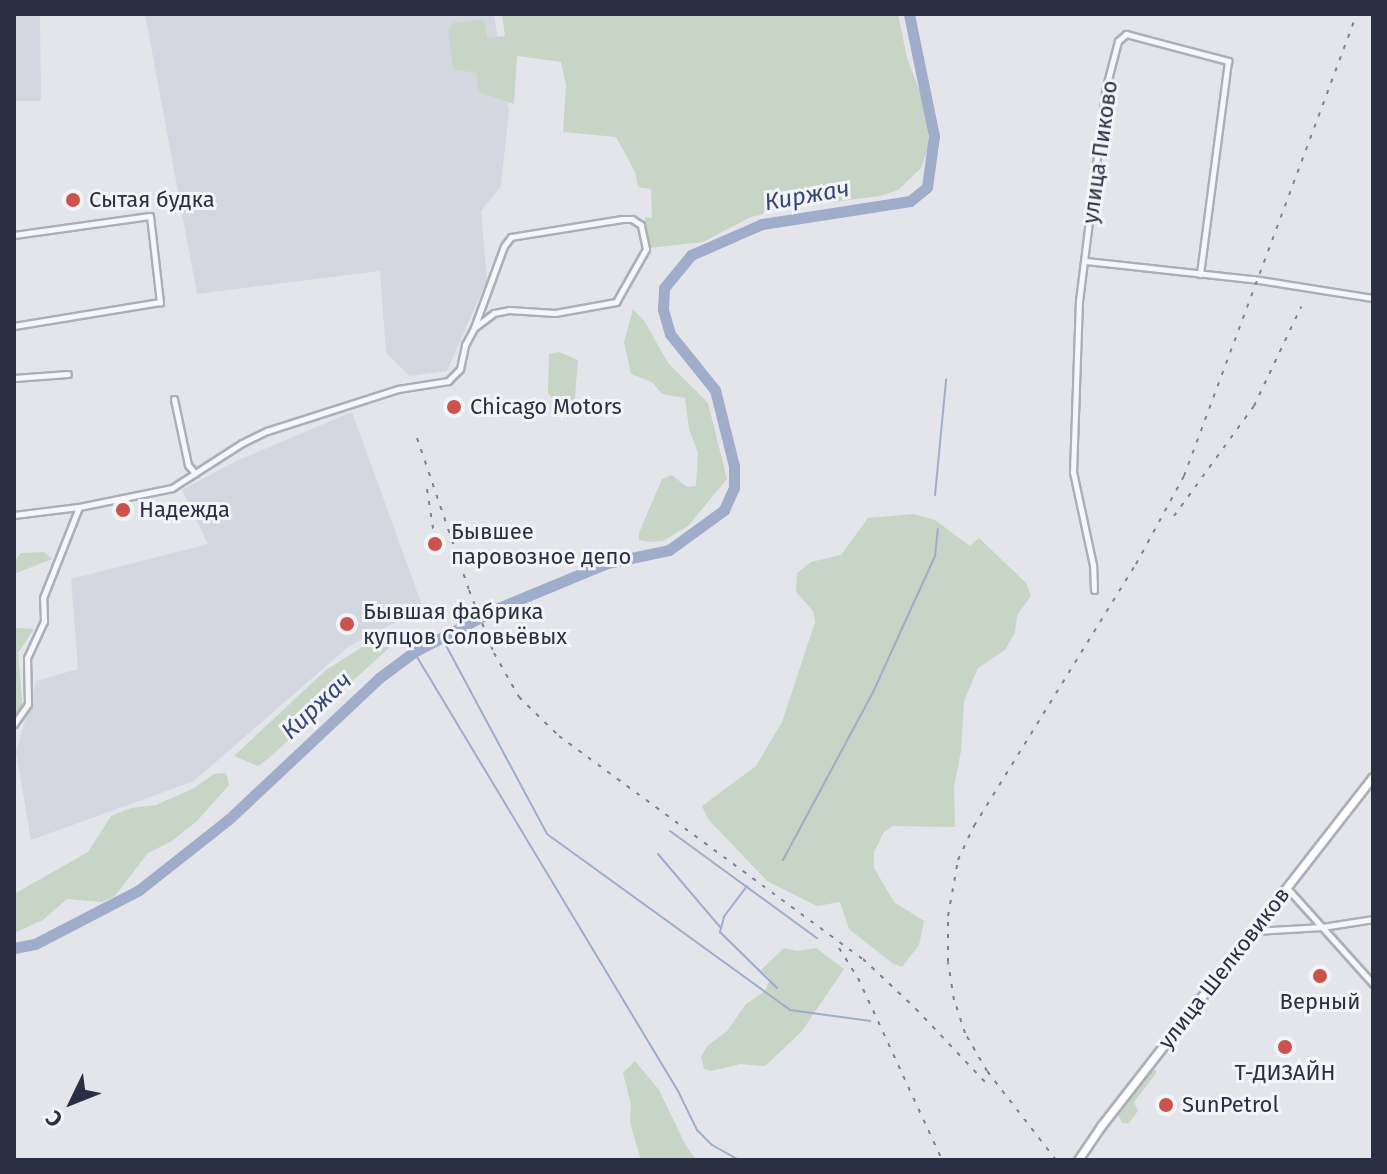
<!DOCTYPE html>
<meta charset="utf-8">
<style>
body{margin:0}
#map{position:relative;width:1387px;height:1174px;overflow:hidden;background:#e3e5eb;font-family:"Fira Sans",sans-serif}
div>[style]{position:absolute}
.built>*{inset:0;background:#d5d7e0}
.green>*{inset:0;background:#c6d5c5}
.stream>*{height:2px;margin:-1px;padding:0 1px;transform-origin:1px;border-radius:1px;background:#9facca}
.river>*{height:11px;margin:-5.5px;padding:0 5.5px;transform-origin:5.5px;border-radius:5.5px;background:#9facca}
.roads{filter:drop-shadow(2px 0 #acaeb9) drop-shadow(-2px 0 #acaeb9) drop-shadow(0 2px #acaeb9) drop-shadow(0 -2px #acaeb9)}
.street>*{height:5px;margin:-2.5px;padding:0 2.5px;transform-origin:2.5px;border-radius:2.5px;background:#f6f7f9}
.secondary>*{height:7px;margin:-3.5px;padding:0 3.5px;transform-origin:3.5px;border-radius:3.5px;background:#fff}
.rail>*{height:2px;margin-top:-1px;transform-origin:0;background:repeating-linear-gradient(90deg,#7d8195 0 4px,transparent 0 12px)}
.dots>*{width:22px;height:22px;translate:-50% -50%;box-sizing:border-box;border:4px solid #f3f4f8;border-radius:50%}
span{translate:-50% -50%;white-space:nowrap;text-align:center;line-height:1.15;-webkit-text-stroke:6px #f3f4f8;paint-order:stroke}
.street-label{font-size:22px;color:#2b2f43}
.poi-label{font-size:22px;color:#2b2f43}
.left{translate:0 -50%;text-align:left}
.water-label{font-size:24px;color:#364677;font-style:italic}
.frame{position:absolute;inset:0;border:16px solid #2b2f43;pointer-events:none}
.north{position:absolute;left:32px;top:1062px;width:80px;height:80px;-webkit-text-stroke:6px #f3f4f8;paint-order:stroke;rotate:227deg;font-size:22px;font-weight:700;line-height:32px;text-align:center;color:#2b2f43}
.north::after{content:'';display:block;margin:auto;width:28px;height:36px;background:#2b2f43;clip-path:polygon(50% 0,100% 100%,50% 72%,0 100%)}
</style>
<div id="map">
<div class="built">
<div style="clip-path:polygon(14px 14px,40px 14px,41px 101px,14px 101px)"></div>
<div style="clip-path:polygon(145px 14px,494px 14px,509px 111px,501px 186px,481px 211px,487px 280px,447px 371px,410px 376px,386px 353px,380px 271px,197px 294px)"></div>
<div style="clip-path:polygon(352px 412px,423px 608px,348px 647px,194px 781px,31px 840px,16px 752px,36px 681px,78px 669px,71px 579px,208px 544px,182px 490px,234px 462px)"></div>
</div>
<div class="green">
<div style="clip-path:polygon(502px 14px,898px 14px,907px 58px,927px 110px,929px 146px,921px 168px,898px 190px,880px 196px,779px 209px,749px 218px,703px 242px,650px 248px,645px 217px,652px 218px,651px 189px,638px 187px,635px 172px,616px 137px,563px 132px,566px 85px,561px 62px,517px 56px,514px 104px,479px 92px,476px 73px,453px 69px,448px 31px,453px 23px,484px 19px,487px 38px,505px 36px)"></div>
<div style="clip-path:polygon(633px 309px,645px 322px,668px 363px,708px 403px,727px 479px,688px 526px,663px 541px,649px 542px,639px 540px,639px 533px,662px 479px,672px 475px,687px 487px,696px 486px,698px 453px,689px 429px,685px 398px,662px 394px,652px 382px,631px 374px,624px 342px)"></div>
<div style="clip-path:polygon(559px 352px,578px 360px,574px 408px,560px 407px,548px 393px,549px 354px)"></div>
<div style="clip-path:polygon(913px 514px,935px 520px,970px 546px,979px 538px,1026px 583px,1031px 596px,1017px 615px,1015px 633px,1005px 650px,978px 668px,964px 701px,961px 751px,954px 787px,955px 827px,893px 826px,884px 832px,874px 852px,874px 868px,894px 902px,924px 921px,919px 945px,902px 967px,892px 963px,849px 929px,840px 902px,817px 906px,767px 881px,708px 819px,702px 806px,756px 766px,782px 722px,815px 622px,813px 611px,796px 592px,797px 573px,811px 562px,841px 555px,868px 518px)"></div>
<div style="clip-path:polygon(44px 552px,52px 559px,14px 574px,14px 562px,21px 553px)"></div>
<div style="clip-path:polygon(14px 628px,34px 629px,18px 653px,23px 710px,14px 721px)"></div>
<div style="clip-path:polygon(376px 638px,389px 639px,392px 645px,269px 758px,258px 766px,234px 756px,326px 670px)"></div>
<div style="clip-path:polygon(226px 773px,229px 785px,197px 821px,172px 841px,148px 853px,114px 897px,102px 902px,67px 899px,43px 920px,14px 933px,14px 894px,88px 852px,111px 816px,131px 808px,156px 805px,194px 788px,214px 774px)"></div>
<div style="clip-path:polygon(784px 948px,797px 951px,816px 948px,844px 969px,802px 1031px,765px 1066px,740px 1064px,711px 1071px,704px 1069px,701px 1057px,707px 1046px,727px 1031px,746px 1004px,765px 991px,770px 979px,761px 970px)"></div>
<div style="clip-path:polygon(635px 1061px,659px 1090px,686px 1146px,695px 1158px,703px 1160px,641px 1160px,630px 1123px,631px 1105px,623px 1073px)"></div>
<div style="clip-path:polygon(1152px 1067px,1157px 1072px,1134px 1102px,1138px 1111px,1129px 1123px,1122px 1123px,1117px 1113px)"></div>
</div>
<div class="stream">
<div style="left:935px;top:495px;width:116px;rotate:-84.5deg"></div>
<div style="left:442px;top:638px;width:222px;rotate:61.8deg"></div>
<div style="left:547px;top:834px;width:300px;rotate:35.9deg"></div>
<div style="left:790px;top:1010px;width:81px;rotate:7.8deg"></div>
<div style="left:414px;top:652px;width:512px;rotate:58.98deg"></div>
<div style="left:678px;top:1091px;width:43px;rotate:64deg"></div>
<div style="left:697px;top:1130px;width:21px;rotate:45deg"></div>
<div style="left:712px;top:1145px;width:31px;rotate:29deg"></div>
<div style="left:670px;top:831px;width:182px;rotate:36.1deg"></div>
<div style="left:658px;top:854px;width:96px;rotate:49.7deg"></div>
<div style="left:783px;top:860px;width:193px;rotate:-61.8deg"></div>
<div style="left:874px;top:690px;width:147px;rotate:-65.5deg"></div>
<div style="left:935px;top:556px;width:27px;rotate:-84deg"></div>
<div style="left:747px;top:886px;width:39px;rotate:127deg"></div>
<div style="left:724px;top:917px;width:16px;rotate:105deg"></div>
<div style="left:720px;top:932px;width:80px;rotate:44.5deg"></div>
</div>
<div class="river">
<div style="left:14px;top:948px;width:21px;rotate:-11deg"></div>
<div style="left:35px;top:944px;width:117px;rotate:-27.4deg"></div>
<div style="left:139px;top:890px;width:115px;rotate:-38.3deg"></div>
<div style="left:229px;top:819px;width:206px;rotate:-43.2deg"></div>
<div style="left:379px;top:678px;width:44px;rotate:-36.6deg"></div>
<div style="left:414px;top:652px;width:93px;rotate:-27.7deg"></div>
<div style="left:496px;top:609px;width:120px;rotate:-22.5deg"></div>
<div style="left:607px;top:563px;width:63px;rotate:-11.8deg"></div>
<div style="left:669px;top:550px;width:68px;rotate:-36deg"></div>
<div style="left:724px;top:510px;width:24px;rotate:-66deg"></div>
<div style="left:734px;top:488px;width:22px;rotate:-90deg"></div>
<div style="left:734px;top:466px;width:78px;rotate:-104deg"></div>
<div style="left:715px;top:390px;width:72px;rotate:-128.8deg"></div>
<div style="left:670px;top:334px;width:26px;rotate:-106deg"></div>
<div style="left:663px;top:309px;width:21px;rotate:-87deg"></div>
<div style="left:664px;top:288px;width:43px;rotate:-50.7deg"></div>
<div style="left:691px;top:255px;width:77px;rotate:-23.6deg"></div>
<div style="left:762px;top:224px;width:150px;rotate:-8.8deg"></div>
<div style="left:910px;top:201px;width:22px;rotate:-39deg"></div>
<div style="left:927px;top:187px;width:51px;rotate:-82.2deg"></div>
<div style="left:934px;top:136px;width:125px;rotate:-101.6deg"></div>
</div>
<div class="roads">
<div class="street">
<div style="left:14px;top:235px;width:137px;rotate:-8deg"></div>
<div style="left:150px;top:216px;width:87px;rotate:83.4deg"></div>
<div style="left:160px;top:302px;width:148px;rotate:170.7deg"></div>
<div style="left:1086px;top:261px;width:168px;rotate:6.2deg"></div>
<div style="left:1253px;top:279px;width:121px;rotate:9deg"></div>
<div style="left:14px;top:378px;width:54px;rotate:-4.2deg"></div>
<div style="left:174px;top:399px;width:67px;rotate:78deg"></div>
<div style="left:188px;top:465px;width:11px;rotate:49deg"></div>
<div style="left:14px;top:515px;width:65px;rotate:-7deg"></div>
<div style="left:79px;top:507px;width:95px;rotate:-11.5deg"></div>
<div style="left:172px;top:488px;width:83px;rotate:-32.7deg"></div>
<div style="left:242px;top:443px;width:28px;rotate:-26deg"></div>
<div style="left:267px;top:431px;width:138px;rotate:-17.8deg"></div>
<div style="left:398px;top:389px;width:51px;rotate:-9.1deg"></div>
<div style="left:448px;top:381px;width:17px;rotate:-45deg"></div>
<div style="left:460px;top:369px;width:25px;rotate:-78deg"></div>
<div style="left:465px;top:345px;width:19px;rotate:-62deg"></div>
<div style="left:474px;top:328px;width:25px;rotate:-37deg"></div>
<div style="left:494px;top:313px;width:15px;rotate:-11deg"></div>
<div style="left:509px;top:310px;width:46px;rotate:3.7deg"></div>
<div style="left:555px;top:313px;width:62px;rotate:-10.2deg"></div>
<div style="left:616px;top:302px;width:61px;rotate:-60.5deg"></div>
<div style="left:646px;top:249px;width:25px;rotate:-102deg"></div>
<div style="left:641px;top:225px;width:11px;rotate:-146deg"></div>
<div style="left:632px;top:219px;width:10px;rotate:180deg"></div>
<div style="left:622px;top:219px;width:112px;rotate:170.8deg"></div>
<div style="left:511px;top:237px;width:11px;rotate:128deg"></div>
<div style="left:504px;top:246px;width:87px;rotate:110.1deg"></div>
<div style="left:1094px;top:590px;width:25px;rotate:-92deg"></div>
<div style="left:1093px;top:565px;width:95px;rotate:-102.1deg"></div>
<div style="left:1073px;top:472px;width:171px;rotate:-88deg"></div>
<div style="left:1079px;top:301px;width:212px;rotate:-82.9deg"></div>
<div style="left:1105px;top:91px;width:52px;rotate:-75.4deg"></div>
<div style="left:1118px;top:41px;width:11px;rotate:-41deg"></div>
<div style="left:1126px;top:34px;width:106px;rotate:14.8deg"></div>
<div style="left:1228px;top:61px;width:215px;rotate:97.5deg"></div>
<div style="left:14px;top:724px;width:24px;rotate:-55deg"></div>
<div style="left:28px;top:704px;width:46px;rotate:-91.2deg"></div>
<div style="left:27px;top:658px;width:41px;rotate:-65.3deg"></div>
<div style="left:44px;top:621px;width:23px;rotate:-92deg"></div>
<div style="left:43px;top:598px;width:98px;rotate:-68.4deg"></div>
<div style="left:1287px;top:888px;width:129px;rotate:48.1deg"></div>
<div style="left:1255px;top:931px;width:67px;rotate:-3.4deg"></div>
<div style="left:1322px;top:927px;width:52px;rotate:-8.9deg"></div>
</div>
<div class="secondary">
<div style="left:1078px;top:1160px;width:41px;rotate:-55.9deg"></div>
<div style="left:1101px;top:1126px;width:442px;rotate:-52.1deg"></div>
</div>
</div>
<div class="rail">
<div style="left:417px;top:438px;width:161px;rotate:71.1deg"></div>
<div style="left:469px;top:590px;width:68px;rotate:68.4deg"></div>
<div style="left:494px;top:653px;width:51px;rotate:60.4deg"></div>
<div style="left:519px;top:697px;width:56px;rotate:44.3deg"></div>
<div style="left:559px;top:736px;width:377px;rotate:36.3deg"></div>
<div style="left:863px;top:959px;width:73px;rotate:43.3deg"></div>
<div style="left:916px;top:1009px;width:102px;rotate:46.6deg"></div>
<div style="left:427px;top:489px;width:47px;rotate:81.3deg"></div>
<div style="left:1174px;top:516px;width:136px;rotate:-54deg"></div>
<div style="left:1254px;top:406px;width:110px;rotate:-64.6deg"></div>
<div style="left:839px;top:948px;width:36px;rotate:58deg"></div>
<div style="left:858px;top:978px;width:200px;rotate:65.2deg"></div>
<div style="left:1056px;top:1160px;width:113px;rotate:-127.8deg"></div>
<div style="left:987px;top:1071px;width:44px;rotate:-120.1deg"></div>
<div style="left:965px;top:1033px;width:35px;rotate:-108deg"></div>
<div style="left:954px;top:1000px;width:38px;rotate:-99deg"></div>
<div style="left:948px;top:962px;width:46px;rotate:-90deg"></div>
<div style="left:948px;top:916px;width:57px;rotate:-79.9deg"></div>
<div style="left:958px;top:860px;width:38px;rotate:-65deg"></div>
<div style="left:974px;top:826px;width:308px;rotate:-58.3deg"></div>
<div style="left:1136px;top:564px;width:100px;rotate:-61.4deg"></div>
<div style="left:1184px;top:476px;width:493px;rotate:-69.5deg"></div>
</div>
<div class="dots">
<div style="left:73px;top:200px;background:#cd514c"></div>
<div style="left:454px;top:407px;background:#cd514c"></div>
<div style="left:123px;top:510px;background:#cd514c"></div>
<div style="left:435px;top:544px;background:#cd514c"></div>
<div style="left:347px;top:624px;background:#cd514c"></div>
<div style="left:1320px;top:976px;background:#cd514c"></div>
<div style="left:1285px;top:1047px;background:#cd514c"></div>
<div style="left:1166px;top:1105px;background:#cd514c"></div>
</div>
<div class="street-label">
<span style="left:1100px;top:152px;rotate:-82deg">улица Пиково</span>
<span style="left:1224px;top:968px;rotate:-52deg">улица Шелковиков</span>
</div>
<div class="poi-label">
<span class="left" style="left:89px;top:200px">Сытая будка</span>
<span class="left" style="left:470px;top:407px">Chicago Motors</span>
<span class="left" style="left:139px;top:510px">Надежда</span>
<span class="left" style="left:451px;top:544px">Бывшее<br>паровозное депо</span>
<span class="left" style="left:363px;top:624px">Бывшая фабрика<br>купцов Соловьёвых</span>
<span style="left:1320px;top:1002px">Верный</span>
<span style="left:1285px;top:1073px">Т-ДИЗАЙН</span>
<span class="left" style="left:1182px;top:1105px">SunPetrol</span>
</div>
<div class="water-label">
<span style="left:807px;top:196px;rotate:-10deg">Киржач</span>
<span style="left:317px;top:706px;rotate:-43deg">Киржач</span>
</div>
<div class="frame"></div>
<div class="north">С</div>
</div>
